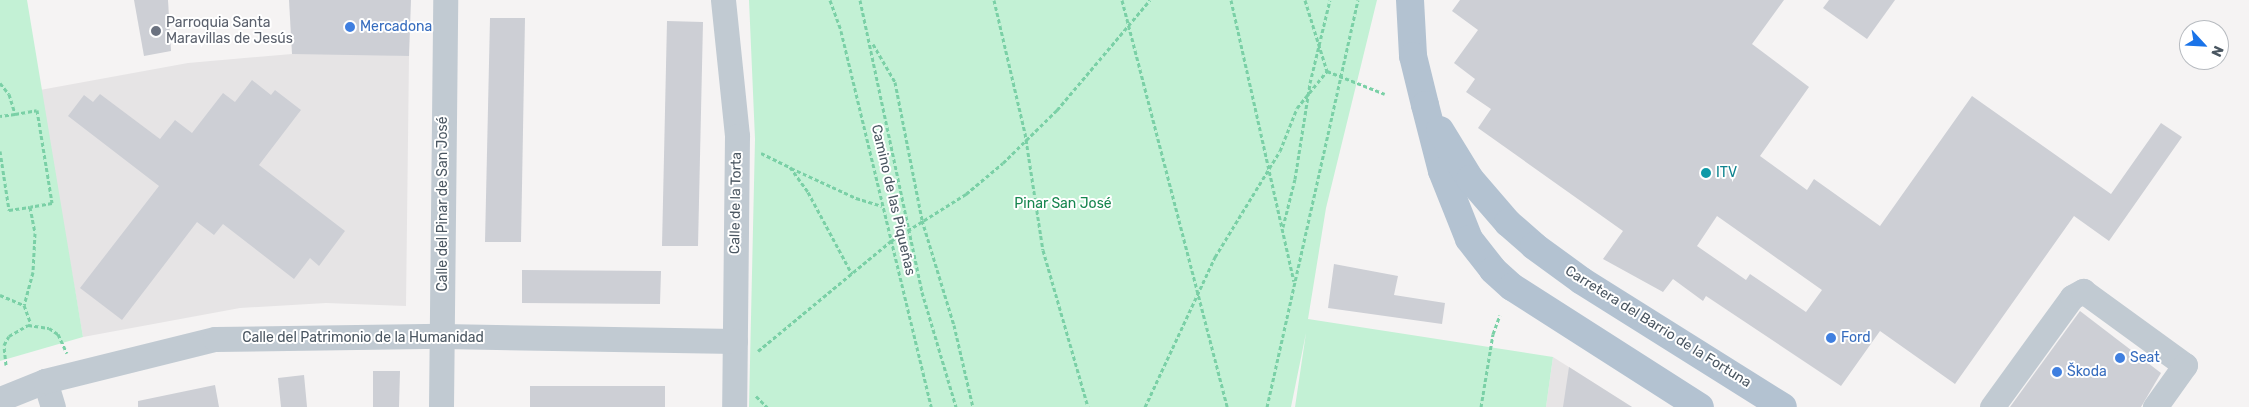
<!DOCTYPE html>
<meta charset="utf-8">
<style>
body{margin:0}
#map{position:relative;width:2249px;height:407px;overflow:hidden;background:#f5f3f3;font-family:Rubik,sans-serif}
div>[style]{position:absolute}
.education>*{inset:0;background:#e6e4e5}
.green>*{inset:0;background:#c3f1d5}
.building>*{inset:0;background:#cdcfd5}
.path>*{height:3px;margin-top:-1.5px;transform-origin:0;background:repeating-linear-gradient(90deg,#7ad0a6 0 4px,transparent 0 6.5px)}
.minor>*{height:25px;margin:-12.5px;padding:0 12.5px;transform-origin:12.5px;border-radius:12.5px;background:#c1cad2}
.major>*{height:28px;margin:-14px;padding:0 14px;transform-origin:14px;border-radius:14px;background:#b3c2d1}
.dots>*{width:14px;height:14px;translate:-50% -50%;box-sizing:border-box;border:2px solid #fff;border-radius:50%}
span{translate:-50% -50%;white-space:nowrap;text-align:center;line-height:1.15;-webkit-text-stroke:4px #fff;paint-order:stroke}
.worship-label{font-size:14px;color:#5b616d}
.left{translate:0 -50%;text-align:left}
.shop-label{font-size:14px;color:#366cbe}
.culture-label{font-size:14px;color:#0d838f}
.street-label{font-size:14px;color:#4a5661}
.park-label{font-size:14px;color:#17864f}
.north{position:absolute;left:2179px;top:20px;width:50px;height:50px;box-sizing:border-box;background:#fff;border:1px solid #b7bbc0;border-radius:50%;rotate:115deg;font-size:14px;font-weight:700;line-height:20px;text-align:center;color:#4a5661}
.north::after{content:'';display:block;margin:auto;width:18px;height:22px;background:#1a73e8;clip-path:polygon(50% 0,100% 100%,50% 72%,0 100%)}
</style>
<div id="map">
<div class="education">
<div style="clip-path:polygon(352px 53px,409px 56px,406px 306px,326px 303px,240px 308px,83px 337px,40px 90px,188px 63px,292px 54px)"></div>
<div style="clip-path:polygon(1553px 357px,1632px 407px,1546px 407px)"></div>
</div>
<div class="green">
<div style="clip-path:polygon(0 0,27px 0,83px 337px,0 361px)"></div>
<div style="clip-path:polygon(749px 0,1377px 0,1326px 208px,1308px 319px,1553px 357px,1546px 407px,1295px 407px,1306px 333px,1291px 407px,749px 407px,755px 139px)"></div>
</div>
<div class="building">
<div style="clip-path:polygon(134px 0,168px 0,171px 51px,144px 56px)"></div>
<div style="clip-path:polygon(289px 0,411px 0,409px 56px,292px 54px)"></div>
<div style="clip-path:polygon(evenodd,1460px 0,1784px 0,1752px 44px,1809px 87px,1760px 156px,1807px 190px,1814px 179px,1880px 226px,1972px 96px,2111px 194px,2161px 123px,2182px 137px,2109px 241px,2074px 216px,1955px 384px,1880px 331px,1841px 386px,1706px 296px,1703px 301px,1673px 279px,1663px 292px,1603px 259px,1623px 231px,1478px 128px,1491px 109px,1466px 92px,1475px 79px,1454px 63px,1478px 30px,1452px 11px,1460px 0,1717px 216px,1822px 290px,1806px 312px,1750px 274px,1746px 280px,1697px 246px,1717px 216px)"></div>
<div style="clip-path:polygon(1829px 0,1895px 0,1867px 39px,1823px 8px)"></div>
<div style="clip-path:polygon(490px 18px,525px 18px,521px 242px,485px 242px)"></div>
<div style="clip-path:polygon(667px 21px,703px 22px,698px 246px,662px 246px)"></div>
<div style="clip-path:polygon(252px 80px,271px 95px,275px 90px,301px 110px,259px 165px,345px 231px,319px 266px,310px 258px,294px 279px,223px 224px,214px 235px,197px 222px,122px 320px,80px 288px,159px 186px,68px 116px,84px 95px,93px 102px,100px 94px,160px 139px,175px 120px,192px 133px,223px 93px,235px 102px)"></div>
<div style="clip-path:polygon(1334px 264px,1398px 276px,1394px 295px,1445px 303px,1442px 324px,1328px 308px)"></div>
<div style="clip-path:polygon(522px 270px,661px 271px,660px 304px,522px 303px)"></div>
<div style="clip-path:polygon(2080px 311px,2161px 373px,2141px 407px,2010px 407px)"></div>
<div style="clip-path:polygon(1569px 367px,1632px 407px,1563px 407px)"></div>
<div style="clip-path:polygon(373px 371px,400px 371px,399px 407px,373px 407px)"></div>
<div style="clip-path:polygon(304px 375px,307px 407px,281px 407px,278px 378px)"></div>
<div style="clip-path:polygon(215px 385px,219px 407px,138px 407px,138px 401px)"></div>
<div style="clip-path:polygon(530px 386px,665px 386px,665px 407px,530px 407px)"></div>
</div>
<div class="path">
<div style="left:830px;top:0;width:33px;rotate:70deg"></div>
<div style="left:841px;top:31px;width:387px;rotate:76.5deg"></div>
<div style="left:860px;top:0;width:299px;rotate:78deg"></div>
<div style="left:922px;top:292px;width:120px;rotate:73.5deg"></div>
<div style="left:994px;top:0;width:137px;rotate:76.9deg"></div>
<div style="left:1025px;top:133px;width:118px;rotate:81.3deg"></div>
<div style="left:1043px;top:250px;width:163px;rotate:74deg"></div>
<div style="left:1122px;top:0;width:420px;rotate:75.5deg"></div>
<div style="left:1231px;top:0;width:288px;rotate:77.4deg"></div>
<div style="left:1305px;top:0;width:74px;rotate:72.8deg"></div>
<div style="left:1327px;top:71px;width:62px;rotate:21.6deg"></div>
<div style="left:873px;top:44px;width:44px;rotate:59.9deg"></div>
<div style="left:895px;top:82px;width:141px;rotate:78.9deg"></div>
<div style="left:922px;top:220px;width:110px;rotate:73.1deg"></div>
<div style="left:954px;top:325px;width:84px;rotate:77deg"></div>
<div style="left:0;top:83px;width:14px;rotate:51deg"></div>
<div style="left:9px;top:94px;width:21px;rotate:73deg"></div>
<div style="left:15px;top:114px;width:15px;rotate:172deg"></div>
<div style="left:15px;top:114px;width:22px;rotate:-10deg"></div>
<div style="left:37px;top:110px;width:94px;rotate:80.8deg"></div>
<div style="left:52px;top:203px;width:22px;rotate:170deg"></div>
<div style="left:0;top:151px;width:60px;rotate:81.3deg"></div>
<div style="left:9px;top:210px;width:21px;rotate:-8deg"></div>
<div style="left:30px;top:207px;width:26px;rotate:79deg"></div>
<div style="left:35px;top:233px;width:39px;rotate:93deg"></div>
<div style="left:33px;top:272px;width:34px;rotate:105deg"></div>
<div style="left:761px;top:153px;width:32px;rotate:26deg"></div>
<div style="left:790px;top:167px;width:31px;rotate:54deg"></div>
<div style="left:808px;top:192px;width:93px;rotate:61.8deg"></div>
<div style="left:791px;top:168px;width:72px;rotate:24.8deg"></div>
<div style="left:856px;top:198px;width:27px;rotate:17deg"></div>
<div style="left:1283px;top:227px;width:49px;rotate:-76deg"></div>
<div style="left:1295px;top:179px;width:97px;rotate:-81.1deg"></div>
<div style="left:1310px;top:83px;width:85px;rotate:-76.5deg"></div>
<div style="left:0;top:295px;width:26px;rotate:23deg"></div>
<div style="left:24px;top:305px;width:20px;rotate:70deg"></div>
<div style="left:758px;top:351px;width:173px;rotate:-39.6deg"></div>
<div style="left:891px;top:241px;width:89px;rotate:-32.1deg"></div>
<div style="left:966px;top:194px;width:48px;rotate:-40deg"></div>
<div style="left:1003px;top:163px;width:76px;rotate:-44.5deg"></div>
<div style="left:1057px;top:110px;width:144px;rotate:-49.8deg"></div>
<div style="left:6px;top:365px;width:20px;rotate:-96deg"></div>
<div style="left:4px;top:345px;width:10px;rotate:-61deg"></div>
<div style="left:9px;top:336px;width:22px;rotate:-30deg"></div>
<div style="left:28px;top:325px;width:21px;rotate:8deg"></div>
<div style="left:49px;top:328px;width:11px;rotate:34deg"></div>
<div style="left:58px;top:334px;width:21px;rotate:65deg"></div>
<div style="left:756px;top:396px;width:16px;rotate:45deg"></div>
<div style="left:1145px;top:407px;width:166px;rotate:-65deg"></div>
<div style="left:1215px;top:257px;width:124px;rotate:-58.5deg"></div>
<div style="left:1280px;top:151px;width:46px;rotate:-68.4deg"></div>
<div style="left:1297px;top:108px;width:48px;rotate:-51deg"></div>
<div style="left:1267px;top:407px;width:417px;rotate:-77.4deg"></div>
<div style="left:1481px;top:407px;width:74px;rotate:-80.7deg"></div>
<div style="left:1493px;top:334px;width:20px;rotate:-70deg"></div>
</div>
<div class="minor">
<div style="left:723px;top:0;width:137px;rotate:84.1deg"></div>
<div style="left:737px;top:136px;width:271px;rotate:90.6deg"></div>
<div style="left:45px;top:381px;width:27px;rotate:73deg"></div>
<div style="left:0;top:399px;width:48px;rotate:-21.8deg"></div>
<div style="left:45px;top:381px;width:175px;rotate:-13.9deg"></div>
<div style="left:215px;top:339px;width:227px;rotate:-0.8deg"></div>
<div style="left:442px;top:336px;width:293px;rotate:1deg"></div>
<div style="left:441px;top:407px;width:407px;rotate:-89.4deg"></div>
<div style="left:1992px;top:407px;width:136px;rotate:-54deg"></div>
<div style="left:2072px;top:297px;width:13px;rotate:-29deg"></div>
<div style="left:2083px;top:291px;width:126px;rotate:36deg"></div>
<div style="left:2185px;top:365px;width:52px;rotate:125.5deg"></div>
</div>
<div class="major">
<div style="left:1410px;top:0;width:56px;rotate:86.9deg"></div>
<div style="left:1413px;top:56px;width:50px;rotate:76.2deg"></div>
<div style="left:1425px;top:105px;width:68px;rotate:75.6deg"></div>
<div style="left:1442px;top:171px;width:73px;rotate:68.3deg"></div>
<div style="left:1469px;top:239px;width:39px;rotate:52deg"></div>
<div style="left:1493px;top:270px;width:25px;rotate:42deg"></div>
<div style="left:1512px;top:287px;width:223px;rotate:32.6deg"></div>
<div style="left:1440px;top:130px;width:57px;rotate:58.5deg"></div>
<div style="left:1470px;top:179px;width:58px;rotate:49.2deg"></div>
<div style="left:1508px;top:223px;width:35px;rotate:41deg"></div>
<div style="left:1534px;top:246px;width:59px;rotate:36.1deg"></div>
<div style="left:1582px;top:281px;width:237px;rotate:32.1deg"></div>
</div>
<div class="dots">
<div style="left:350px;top:27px;background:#3f7fe0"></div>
<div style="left:156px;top:31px;background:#6b7280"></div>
<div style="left:1706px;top:173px;background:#0f9aa8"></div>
<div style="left:1831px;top:338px;background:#3f7fe0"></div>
<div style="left:2120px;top:358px;background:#3f7fe0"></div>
<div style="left:2057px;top:372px;background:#3f7fe0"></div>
</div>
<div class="worship-label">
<span class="left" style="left:166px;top:31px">Parroquia Santa<br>Maravillas de Jesús</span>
</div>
<div class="shop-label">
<span class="left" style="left:360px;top:27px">Mercadona</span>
<span class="left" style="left:1841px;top:338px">Ford</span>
<span class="left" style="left:2130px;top:358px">Seat</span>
<span class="left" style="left:2067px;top:372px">Škoda</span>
</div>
<div class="culture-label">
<span class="left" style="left:1716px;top:173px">ITV</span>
</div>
<div class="street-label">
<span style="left:893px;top:200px;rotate:77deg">Camino de las Piqueñas</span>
<span style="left:736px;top:203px;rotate:-89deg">Calle de la Torta</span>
<span style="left:443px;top:204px;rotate:-90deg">Calle del Pinar de San José</span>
<span style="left:1658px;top:327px;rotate:32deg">Carretera del Barrio de la Fortuna</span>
<span style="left:363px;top:338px">Calle del Patrimonio de la Humanidad</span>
</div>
<div class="park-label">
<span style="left:1063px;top:204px">Pinar San José</span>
</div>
<div class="north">N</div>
</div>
